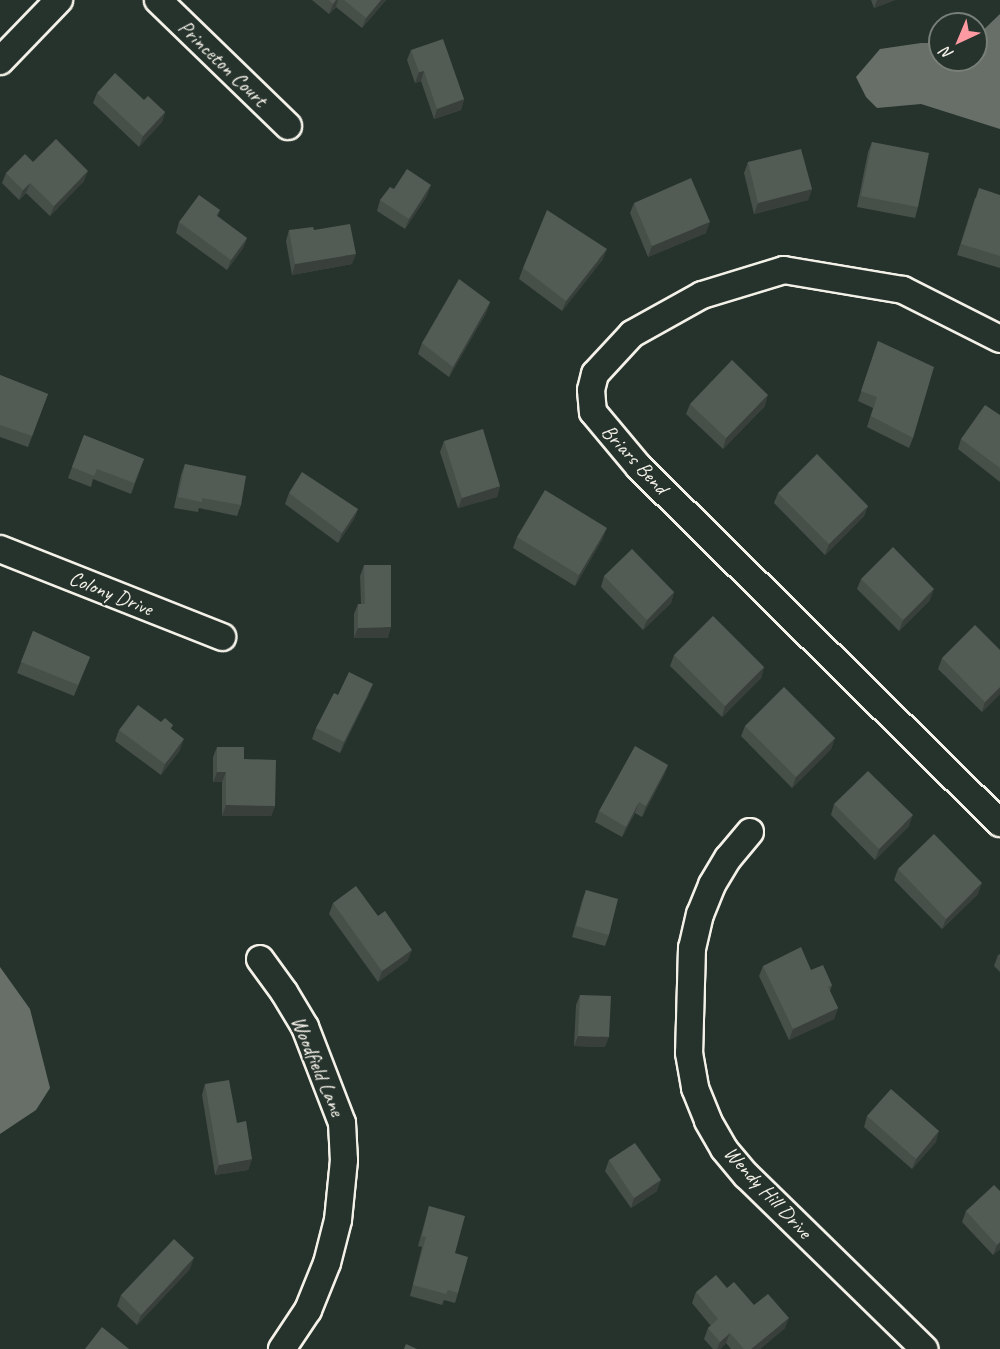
<!DOCTYPE html>
<style>
body{margin:0}
#map{position:relative;width:1000px;height:1349px;overflow:hidden;background:#26332d;font-family:Caveat,sans-serif}
div>[style]{position:absolute}
.water>*{inset:0;background:#676f68}
.roads{filter:drop-shadow(2px 0 #f4f1e8) drop-shadow(-2px 0 #f4f1e8) drop-shadow(0 2px #f4f1e8) drop-shadow(0 -2px #f4f1e8)}
.minor>*{height:26px;margin:-13px;padding:0 13px;transform-origin:13px;border-radius:13px;background:#26332d}
.wall>*{inset:0;background:#474f49}
.shaded-wall>*{inset:0;background:#39403c}
.building>*{inset:0;background:#525c55}
span{translate:-50% -50%;white-space:nowrap;text-align:center;line-height:1.15;-webkit-text-stroke:4.5px #26332d;paint-order:stroke}
.street-label{font-size:21px;color:#f4f1e8}
.north{position:absolute;left:928px;top:12px;width:60px;height:60px;box-sizing:border-box;background:#26332d;border:2px solid #787f78;border-radius:50%;rotate:224deg;font-size:16px;font-weight:700;line-height:24px;text-align:center;color:#f4f1e8}
.north::after{content:'';display:block;margin:auto;width:21px;height:27px;background:#ff9aa2;clip-path:polygon(50% 0,100% 100%,50% 72%,0 100%)}
</style>
<div id="map">
<div class="water">
<div style="clip-path:polygon(1000px 14px,1000px 129px,921px 104px,877px 108px,866px 97px,856px 77px,880px 49px,921px 43px,940px 43px,940px 60px,976px 60px,976px 37px)"></div>
<div style="clip-path:polygon(0 967px,30px 1009px,50px 1088px,36px 1110px,0 1134px)"></div>
</div>
<div class="roads">
<div class="minor">
<div style="left:158px;top:0;width:181px;rotate:44.1deg"></div>
<div style="left:0;top:61px;width:85px;rotate:-46deg"></div>
<div style="left:1000px;top:339px;width:109px;rotate:-153.2deg"></div>
<div style="left:903px;top:290px;width:121px;rotate:-170.5deg"></div>
<div style="left:784px;top:270px;width:86px;rotate:163deg"></div>
<div style="left:702px;top:295px;width:80px;rotate:150.9deg"></div>
<div style="left:632px;top:334px;width:54px;rotate:132.8deg"></div>
<div style="left:595px;top:374px;width:16px;rotate:104deg"></div>
<div style="left:591px;top:390px;width:22px;rotate:85deg"></div>
<div style="left:593px;top:412px;width:72px;rotate:50.1deg"></div>
<div style="left:639px;top:467px;width:507px;rotate:44.6deg"></div>
<div style="left:0;top:549px;width:239px;rotate:21.6deg"></div>
<div style="left:750px;top:832px;width:34px;rotate:130deg"></div>
<div style="left:728px;top:858px;width:31px;rotate:121deg"></div>
<div style="left:712px;top:885px;width:31px;rotate:112deg"></div>
<div style="left:700px;top:914px;width:35px;rotate:103deg"></div>
<div style="left:692px;top:948px;width:105px;rotate:91.6deg"></div>
<div style="left:689px;top:1053px;width:36px;rotate:80deg"></div>
<div style="left:695px;top:1088px;width:35px;rotate:68deg"></div>
<div style="left:708px;top:1121px;width:32px;rotate:60deg"></div>
<div style="left:724px;top:1149px;width:35px;rotate:50deg"></div>
<div style="left:747px;top:1176px;width:248px;rotate:44.3deg"></div>
<div style="left:260px;top:959px;width:41px;rotate:54deg"></div>
<div style="left:284px;top:992px;width:41px;rotate:59deg"></div>
<div style="left:305px;top:1027px;width:103px;rotate:68.9deg"></div>
<div style="left:342px;top:1123px;width:37px;rotate:87deg"></div>
<div style="left:344px;top:1160px;width:60px;rotate:95.7deg"></div>
<div style="left:338px;top:1220px;width:44px;rotate:104.3deg"></div>
<div style="left:327px;top:1263px;width:51px;rotate:112deg"></div>
<div style="left:308px;top:1310px;width:47px;rotate:123.7deg"></div>
</div>
</div>
<div class="wall">
<div style="clip-path:polygon(312px 0,386px 0,362px 28px,336px 7px,329px 14px)"></div>
<div style="clip-path:polygon(871px 0,895px 0,874px 8px)"></div>
<div style="clip-path:polygon(411px 50px,464px 99px,461px 110px,434px 119px,421px 81px,415px 83px,407px 60px)"></div>
<div style="clip-path:polygon(97px 93px,144px 100px,165px 112px,162px 122px,139px 147px,93px 103px)"></div>
<div style="clip-path:polygon(872px 142px,918px 207px,915px 218px,857px 207px,868px 152px)"></div>
<div style="clip-path:polygon(33px 162px,84px 181px,50px 216px,26px 193px,19px 200px,2px 183px,6px 173px)"></div>
<div style="clip-path:polygon(748px 162px,812px 189px,808px 200px,754px 214px,744px 173px)"></div>
<div style="clip-path:polygon(394px 189px,427px 196px,405px 229px,377px 211px,380px 200px)"></div>
<div style="clip-path:polygon(1000px 195px,1000px 268px,957px 255px,975px 198px)"></div>
<div style="clip-path:polygon(634px 203px,706px 233px,648px 257px,630px 213px)"></div>
<div style="clip-path:polygon(220px 210px,217px 217px,247px 238px,243px 248px,227px 270px,176px 233px,179px 222px)"></div>
<div style="clip-path:polygon(289px 230px,314px 230px,352px 264px,292px 275px,286px 241px)"></div>
<div style="clip-path:polygon(603px 259px,562px 311px,519px 279px,523px 268px)"></div>
<div style="clip-path:polygon(490px 302px,486px 313px,449px 377px,418px 354px,422px 343px)"></div>
<div style="clip-path:polygon(878px 341px,913px 438px,909px 448px,867px 427px,873px 408px,858px 401px)"></div>
<div style="clip-path:polygon(0 375px,48px 394px,28px 447px,0 437px)"></div>
<div style="clip-path:polygon(690px 404px,765px 406px,723px 449px,686px 414px)"></div>
<div style="clip-path:polygon(1000px 415px,1000px 482px,958px 449px,961px 439px)"></div>
<div style="clip-path:polygon(84px 435px,144px 459px,131px 494px,93px 479px,91px 487px,68px 478px)"></div>
<div style="clip-path:polygon(444px 441px,500px 486px,497px 497px,458px 508px,440px 452px)"></div>
<div style="clip-path:polygon(185px 464px,241px 505px,237px 516px,199px 508px,198px 512px,174px 508px,181px 475px)"></div>
<div style="clip-path:polygon(289px 493px,358px 509px,354px 519px,338px 543px,285px 504px)"></div>
<div style="clip-path:polygon(778px 493px,868px 506px,864px 516px,825px 555px,774px 503px)"></div>
<div style="clip-path:polygon(517px 537px,603px 538px,575px 586px,513px 548px)"></div>
<div style="clip-path:polygon(364px 565px,388px 638px,354px 638px,354px 614px,358px 604px,361px 604px,360px 576px)"></div>
<div style="clip-path:polygon(604px 576px,674px 592px,671px 603px,643px 630px,601px 587px)"></div>
<div style="clip-path:polygon(861px 579px,930px 600px,899px 631px,857px 589px)"></div>
<div style="clip-path:polygon(33px 631px,90px 657px,74px 696px,17px 673px)"></div>
<div style="clip-path:polygon(1000px 650px,1000px 694px,982px 712px,938px 669px,942px 658px)"></div>
<div style="clip-path:polygon(674px 655px,764px 667px,761px 678px,722px 717px,670px 666px)"></div>
<div style="clip-path:polygon(369px 694px,340px 753px,312px 739px,316px 728px)"></div>
<div style="clip-path:polygon(161px 722px,173px 725px,171px 729px,180px 750px,161px 775px,115px 741px,119px 730px)"></div>
<div style="clip-path:polygon(745px 726px,835px 738px,831px 749px,792px 788px,741px 736px)"></div>
<div style="clip-path:polygon(217px 747px,275px 806px,271px 816px,222px 816px,222px 782px,213px 782px,213px 757px)"></div>
<div style="clip-path:polygon(668px 765px,664px 775px,642px 817px,635px 813px,622px 837px,595px 822px,599px 811px)"></div>
<div style="clip-path:polygon(834px 804px,909px 826px,875px 860px,831px 815px)"></div>
<div style="clip-path:polygon(898px 869px,978px 894px,942px 929px,894px 880px)"></div>
<div style="clip-path:polygon(586px 890px,609px 935px,605px 946px,572px 937px,582px 901px)"></div>
<div style="clip-path:polygon(333px 903px,378px 916px,408px 960px,378px 982px,329px 914px)"></div>
<div style="clip-path:polygon(1000px 954px,1000px 972px,994px 966px,998px 955px)"></div>
<div style="clip-path:polygon(763px 966px,811px 970px,832px 985px,830px 991px,838px 1008px,834px 1019px,789px 1040px,759px 976px)"></div>
<div style="clip-path:polygon(580px 995px,605px 1047px,574px 1046px,576px 1005px)"></div>
<div style="clip-path:polygon(205px 1084px,237px 1123px,252px 1159px,248px 1170px,215px 1175px,202px 1095px)"></div>
<div style="clip-path:polygon(867px 1116px,936px 1142px,912px 1169px,864px 1127px)"></div>
<div style="clip-path:polygon(609px 1160px,657px 1191px,631px 1208px,605px 1171px)"></div>
<div style="clip-path:polygon(1000px 1191px,1000px 1249px,993px 1255px,962px 1222px,966px 1211px)"></div>
<div style="clip-path:polygon(429px 1206px,455px 1253px,458px 1293px,455px 1303px,444px 1300px,442px 1305px,410px 1296px,422px 1247px,418px 1246px,426px 1217px)"></div>
<div style="clip-path:polygon(190px 1269px,137px 1325px,117px 1306px,121px 1295px)"></div>
<div style="clip-path:polygon(727px 1288px,754px 1305px,785px 1328px,760px 1349px,731px 1349px,726px 1343px,720px 1349px,713px 1349px,704px 1339px,708px 1328px,711px 1326px,692px 1303px,696px 1292px)"></div>
</div>
<div class="shaded-wall">
<div style="clip-path:polygon(336px 0,338px 0,336px 7px,329px 14px,333px 4px)"></div>
<div style="clip-path:polygon(381px 0,386px 0,362px 28px,366px 18px)"></div>
<div style="clip-path:polygon(877px 0,895px 0,874px 8px)"></div>
<div style="clip-path:polygon(424px 71px,421px 81px,415px 83px,419px 72px)"></div>
<div style="clip-path:polygon(464px 99px,461px 110px,434px 119px,437px 109px)"></div>
<div style="clip-path:polygon(165px 112px,162px 122px,139px 147px,143px 136px)"></div>
<div style="clip-path:polygon(88px 171px,84px 181px,50px 216px,54px 206px)"></div>
<div style="clip-path:polygon(30px 183px,26px 193px,19px 200px,23px 190px)"></div>
<div style="clip-path:polygon(431px 185px,427px 196px,405px 229px,409px 219px)"></div>
<div style="clip-path:polygon(812px 189px,808px 200px,754px 214px,758px 203px)"></div>
<div style="clip-path:polygon(710px 222px,706px 233px,648px 257px,652px 246px)"></div>
<div style="clip-path:polygon(247px 238px,243px 248px,227px 270px,231px 260px)"></div>
<div style="clip-path:polygon(607px 249px,603px 259px,562px 311px,566px 301px)"></div>
<div style="clip-path:polygon(356px 254px,352px 264px,292px 275px,295px 264px)"></div>
<div style="clip-path:polygon(490px 302px,486px 313px,449px 377px,453px 367px)"></div>
<div style="clip-path:polygon(768px 395px,765px 406px,723px 449px,726px 438px)"></div>
<div style="clip-path:polygon(500px 486px,497px 497px,458px 508px,462px 498px)"></div>
<div style="clip-path:polygon(868px 506px,864px 516px,825px 555px,829px 544px)"></div>
<div style="clip-path:polygon(358px 509px,354px 519px,338px 543px,342px 533px)"></div>
<div style="clip-path:polygon(607px 528px,603px 538px,575px 586px,579px 575px)"></div>
<div style="clip-path:polygon(934px 589px,930px 600px,899px 631px,903px 620px)"></div>
<div style="clip-path:polygon(674px 592px,671px 603px,643px 630px,647px 620px)"></div>
<div style="clip-path:polygon(391px 627px,388px 638px,354px 638px,358px 628px)"></div>
<div style="clip-path:polygon(764px 667px,761px 678px,722px 717px,725px 706px)"></div>
<div style="clip-path:polygon(373px 684px,369px 694px,340px 753px,344px 742px)"></div>
<div style="clip-path:polygon(1000px 687px,1000px 694px,982px 712px,985px 702px)"></div>
<div style="clip-path:polygon(835px 738px,831px 749px,792px 788px,796px 777px)"></div>
<div style="clip-path:polygon(184px 739px,180px 750px,161px 775px,165px 764px)"></div>
<div style="clip-path:polygon(668px 765px,664px 775px,642px 817px,646px 806px)"></div>
<div style="clip-path:polygon(217px 772px,226px 772px,222px 782px,213px 782px)"></div>
<div style="clip-path:polygon(639px 802px,635px 813px,622px 837px,626px 827px)"></div>
<div style="clip-path:polygon(226px 805px,275px 806px,271px 816px,222px 816px)"></div>
<div style="clip-path:polygon(913px 815px,909px 826px,875px 860px,879px 849px)"></div>
<div style="clip-path:polygon(982px 883px,978px 894px,942px 929px,946px 919px)"></div>
<div style="clip-path:polygon(412px 950px,408px 960px,378px 982px,382px 971px)"></div>
<div style="clip-path:polygon(838px 1008px,834px 1019px,789px 1040px,793px 1029px)"></div>
<div style="clip-path:polygon(578px 1036px,609px 1037px,605px 1047px,574px 1046px)"></div>
<div style="clip-path:polygon(939px 1131px,936px 1142px,912px 1169px,916px 1159px)"></div>
<div style="clip-path:polygon(252px 1159px,248px 1170px,215px 1175px,219px 1165px)"></div>
<div style="clip-path:polygon(661px 1180px,657px 1191px,631px 1208px,634px 1198px)"></div>
<div style="clip-path:polygon(1000px 1242px,1000px 1249px,993px 1255px,997px 1245px)"></div>
<div style="clip-path:polygon(194px 1258px,190px 1269px,137px 1325px,141px 1315px)"></div>
<div style="clip-path:polygon(789px 1318px,785px 1328px,760px 1349px,751px 1349px)"></div>
<div style="clip-path:polygon(730px 1333px,726px 1343px,720px 1349px,717px 1349px,720px 1342px)"></div>
</div>
<div class="building">
<div style="clip-path:polygon(329px 0,336px 0,333px 4px)"></div>
<div style="clip-path:polygon(344px 0,381px 0,366px 18px)"></div>
<div style="clip-path:polygon(443px 39px,464px 99px,437px 109px,424px 71px,419px 72px,411px 50px)"></div>
<div style="clip-path:polygon(115px 73px,144px 100px,148px 96px,165px 112px,143px 136px,97px 93px)"></div>
<div style="clip-path:polygon(56px 139px,88px 171px,54px 206px,30px 183px,23px 190px,6px 173px,25px 154px,33px 162px)"></div>
<div style="clip-path:polygon(872px 142px,929px 153px,918px 207px,861px 196px)"></div>
<div style="clip-path:polygon(801px 149px,812px 189px,758px 203px,748px 162px)"></div>
<div style="clip-path:polygon(407px 169px,431px 185px,409px 219px,380px 200px,390px 187px,394px 189px)"></div>
<div style="clip-path:polygon(691px 178px,710px 222px,652px 246px,634px 203px)"></div>
<div style="clip-path:polygon(979px 188px,1000px 195px,1000px 256px,961px 244px)"></div>
<div style="clip-path:polygon(199px 195px,220px 210px,216px 215px,247px 238px,231px 260px,179px 222px)"></div>
<div style="clip-path:polygon(547px 210px,607px 249px,566px 301px,523px 268px)"></div>
<div style="clip-path:polygon(350px 224px,356px 254px,295px 264px,289px 230px,313px 227px,314px 230px)"></div>
<div style="clip-path:polygon(459px 279px,490px 302px,453px 367px,422px 343px)"></div>
<div style="clip-path:polygon(878px 341px,934px 367px,913px 438px,871px 416px,877px 397px,861px 391px)"></div>
<div style="clip-path:polygon(732px 360px,768px 395px,726px 438px,690px 404px)"></div>
<div style="clip-path:polygon(0 375px,48px 394px,32px 436px,0 425px)"></div>
<div style="clip-path:polygon(985px 405px,1000px 415px,1000px 468px,961px 439px)"></div>
<div style="clip-path:polygon(483px 429px,500px 486px,462px 498px,444px 441px)"></div>
<div style="clip-path:polygon(84px 435px,144px 459px,134px 483px,97px 469px,94px 476px,72px 467px)"></div>
<div style="clip-path:polygon(817px 454px,868px 506px,829px 544px,778px 493px)"></div>
<div style="clip-path:polygon(185px 464px,246px 476px,241px 505px,202px 498px,202px 502px,178px 497px)"></div>
<div style="clip-path:polygon(302px 472px,358px 509px,342px 533px,289px 493px)"></div>
<div style="clip-path:polygon(545px 490px,607px 528px,579px 575px,517px 537px)"></div>
<div style="clip-path:polygon(893px 547px,934px 589px,903px 620px,861px 579px)"></div>
<div style="clip-path:polygon(632px 549px,674px 592px,647px 620px,604px 576px)"></div>
<div style="clip-path:polygon(364px 565px,391px 565px,391px 627px,358px 628px,358px 604px,365px 604px)"></div>
<div style="clip-path:polygon(713px 616px,764px 667px,725px 706px,674px 655px)"></div>
<div style="clip-path:polygon(975px 625px,1000px 650px,1000px 687px,985px 702px,942px 658px)"></div>
<div style="clip-path:polygon(33px 631px,90px 657px,78px 685px,21px 662px)"></div>
<div style="clip-path:polygon(349px 672px,373px 684px,344px 742px,316px 728px,334px 693px,338px 695px)"></div>
<div style="clip-path:polygon(784px 687px,835px 738px,796px 777px,745px 726px)"></div>
<div style="clip-path:polygon(138px 705px,161px 722px,165px 718px,173px 725px,170px 728px,184px 739px,165px 764px,119px 730px)"></div>
<div style="clip-path:polygon(635px 746px,668px 765px,646px 806px,639px 802px,626px 827px,599px 811px)"></div>
<div style="clip-path:polygon(217px 747px,244px 747px,244px 759px,276px 760px,275px 806px,226px 805px,226px 772px,217px 772px)"></div>
<div style="clip-path:polygon(868px 771px,913px 815px,879px 849px,834px 804px)"></div>
<div style="clip-path:polygon(934px 834px,982px 883px,946px 919px,898px 869px)"></div>
<div style="clip-path:polygon(356px 886px,378px 916px,385px 911px,412px 950px,382px 971px,333px 903px)"></div>
<div style="clip-path:polygon(586px 890px,618px 899px,609px 935px,576px 926px)"></div>
<div style="clip-path:polygon(801px 947px,811px 970px,823px 965px,832px 985px,828px 987px,838px 1008px,793px 1029px,763px 966px)"></div>
<div style="clip-path:polygon(580px 995px,611px 996px,609px 1037px,578px 1036px)"></div>
<div style="clip-path:polygon(229px 1080px,237px 1123px,246px 1121px,252px 1159px,219px 1165px,205px 1084px)"></div>
<div style="clip-path:polygon(891px 1089px,939px 1131px,916px 1159px,867px 1116px)"></div>
<div style="clip-path:polygon(635px 1143px,661px 1180px,634px 1198px,609px 1160px)"></div>
<div style="clip-path:polygon(994px 1185px,1000px 1191px,1000px 1242px,997px 1245px,966px 1211px)"></div>
<div style="clip-path:polygon(429px 1206px,465px 1216px,455px 1253px,468px 1257px,458px 1293px,448px 1290px,446px 1294px,413px 1285px,426px 1237px,422px 1236px)"></div>
<div style="clip-path:polygon(174px 1239px,194px 1258px,141px 1315px,121px 1295px)"></div>
<div style="clip-path:polygon(716px 1275px,727px 1288px,734px 1282px,754px 1305px,768px 1294px,789px 1318px,751px 1349px,744px 1349px,730px 1333px,720px 1342px,708px 1328px,718px 1319px,696px 1292px)"></div>
<div style="clip-path:polygon(102px 1327px,129px 1349px,85px 1349px)"></div>
<div style="clip-path:polygon(406px 1344px,417px 1349px,404px 1349px)"></div>
</div>
<div class="street-label">
<span style="left:223px;top:63px;rotate:44deg">Princeton Court</span>
<span style="left:635px;top:459px;rotate:47deg">Briars Bend</span>
<span style="left:111px;top:593px;rotate:22deg">Colony Drive</span>
<span style="left:318px;top:1066px;rotate:67deg">Woodfield Lane</span>
<span style="left:768px;top:1192px;rotate:47deg">Wendy Hill Drive</span>
</div>
<div class="north">N</div>
</div>
